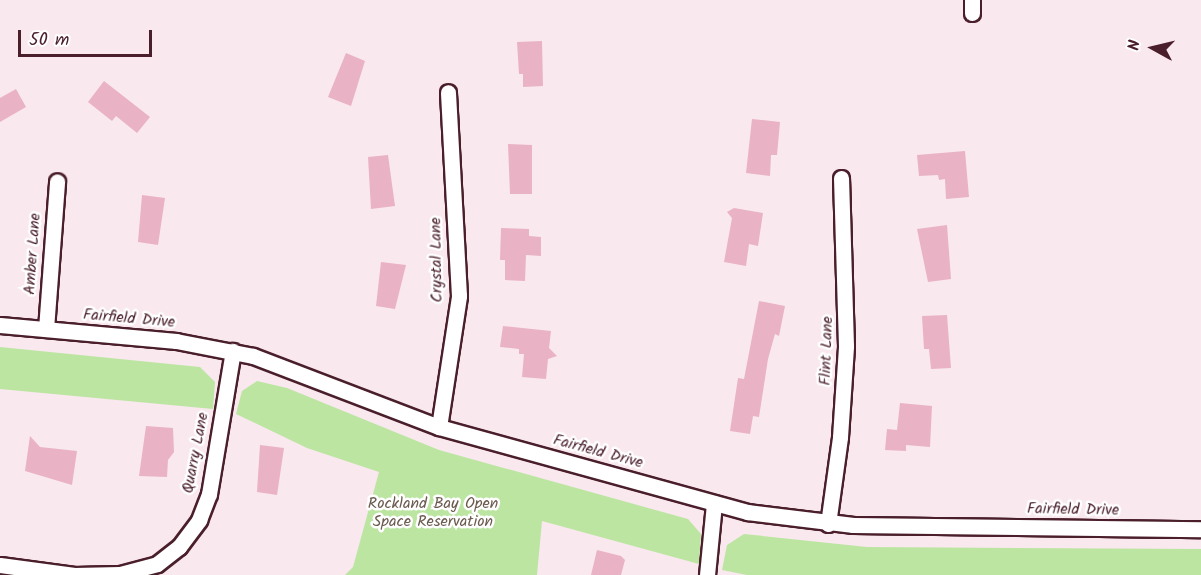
<!DOCTYPE html>
<style>
body{margin:0}
#map{position:relative;width:1201px;height:575px;overflow:hidden;background:#f9e8ee;font-family:Kalam,sans-serif}
div>[style]{position:absolute}
.green>*{inset:0;background:#bce5a2}
.building>*{inset:0;background:#eab2c5}
.roads{filter:drop-shadow(2px 0 #4a1f2b) drop-shadow(-2px 0 #4a1f2b) drop-shadow(0 2px #4a1f2b) drop-shadow(0 -2px #4a1f2b)}
.street>*{height:15px;margin:-7.5px;padding:0 7.5px;transform-origin:7.5px;border-radius:7.5px;background:#fff}
span{translate:-50% -50%;white-space:nowrap;text-align:center;line-height:1.15;-webkit-text-stroke:5px #fff;paint-order:stroke}
.street-label{font-size:16px;color:#4a1f2b}
.park-label{font-size:16px;color:#6c5a4f}
.north{position:absolute;left:1123px;top:18px;width:60px;height:60px;-webkit-text-stroke:4px #fff;paint-order:stroke;rotate:278deg;font-size:16px;font-weight:700;line-height:24px;text-align:center;color:#4a1f2b}
.north::after{content:'';display:block;margin:auto;width:21px;height:27px;background:#4a1f2b;clip-path:polygon(50% 0,100% 100%,50% 72%,0 100%)}
.scale{position:absolute;left:18px;top:30px;width:134px;height:27px;box-sizing:border-box;border:3px solid #4a1f2b;border-top:0;padding-left:8px;font-size:18px;line-height:21px;white-space:nowrap;color:#4a1f2b;-webkit-text-stroke:4px #fff;paint-order:stroke}
</style>
<div id="map">
<div class="green">
<div style="clip-path:polygon(0 347px,200px 367px,215px 382px,213px 409px,0 389px)"></div>
<div style="clip-path:polygon(257px 381px,287px 388px,439px 450px,688px 519px,701px 534px,699px 564px,542px 521px,537px 575px,345px 575px,353px 567px,379px 472px,307px 448px,236px 414px,242px 391px)"></div>
<div style="clip-path:polygon(744px 534px,867px 547px,1201px 549px,1201px 575px,747px 575px,722px 570px,727px 545px)"></div>
</div>
<div class="building">
<div style="clip-path:polygon(542px 41px,543px 86px,523px 87px,523px 74px,519px 74px,517px 42px)"></div>
<div style="clip-path:polygon(346px 53px,365px 61px,351px 106px,328px 97px)"></div>
<div style="clip-path:polygon(104px 81px,150px 117px,137px 133px,116px 116px,112px 121px,88px 102px)"></div>
<div style="clip-path:polygon(16px 89px,26px 107px,0 122px,0 98px)"></div>
<div style="clip-path:polygon(752px 119px,780px 122px,777px 155px,771px 155px,770px 176px,746px 173px)"></div>
<div style="clip-path:polygon(508px 144px,532px 145px,532px 194px,510px 194px)"></div>
<div style="clip-path:polygon(965px 151px,969px 197px,946px 199px,945px 179px,939px 180px,938px 175px,919px 176px,917px 155px)"></div>
<div style="clip-path:polygon(388px 155px,395px 206px,371px 209px,368px 157px)"></div>
<div style="clip-path:polygon(142px 195px,165px 198px,158px 245px,138px 242px)"></div>
<div style="clip-path:polygon(734px 208px,763px 213px,758px 246px,749px 244px,746px 266px,724px 262px,732px 218px,727px 212px)"></div>
<div style="clip-path:polygon(947px 225px,951px 279px,928px 282px,917px 229px)"></div>
<div style="clip-path:polygon(501px 228px,529px 229px,529px 236px,541px 237px,541px 256px,526px 255px,525px 281px,505px 280px,505px 260px,500px 260px)"></div>
<div style="clip-path:polygon(381px 262px,406px 265px,395px 309px,376px 306px)"></div>
<div style="clip-path:polygon(759px 301px,785px 306px,779px 336px,775px 334px,768px 359px,759px 417px,753px 416px,750px 434px,730px 431px,738px 378px,744px 379px)"></div>
<div style="clip-path:polygon(947px 315px,951px 368px,931px 369px,929px 349px,924px 349px,922px 316px)"></div>
<div style="clip-path:polygon(503px 326px,551px 331px,549px 348px,557px 356px,548px 359px,546px 379px,522px 377px,524px 354px,519px 354px,519px 349px,500px 347px)"></div>
<div style="clip-path:polygon(900px 403px,932px 406px,930px 447px,906px 445px,906px 451px,885px 450px,887px 429px,897px 430px)"></div>
<div style="clip-path:polygon(146px 426px,173px 428px,174px 452px,168px 460px,167px 477px,139px 476px)"></div>
<div style="clip-path:polygon(30px 436px,40px 447px,77px 451px,72px 485px,25px 471px)"></div>
<div style="clip-path:polygon(260px 445px,284px 448px,277px 495px,257px 492px)"></div>
<div style="clip-path:polygon(597px 550px,621px 556px,625px 560px,621px 575px,591px 575px)"></div>
</div>
<div class="roads">
<div class="street">
<div style="left:972px;top:13px;width:13px;rotate:-90deg"></div>
<div style="left:0;top:325px;width:177px;rotate:5.2deg"></div>
<div style="left:176px;top:341px;width:78px;rotate:11deg"></div>
<div style="left:253px;top:356px;width:199px;rotate:20.9deg"></div>
<div style="left:439px;top:427px;width:320px;rotate:15.4deg"></div>
<div style="left:747px;top:512px;width:107px;rotate:7deg"></div>
<div style="left:853px;top:525px;width:348px;rotate:0.7deg"></div>
<div style="left:46px;top:329px;width:148px;rotate:-85.7deg"></div>
<div style="left:439px;top:427px;width:133px;rotate:-81.3deg"></div>
<div style="left:459px;top:296px;width:204px;rotate:-93.1deg"></div>
<div style="left:828px;top:524px;width:88px;rotate:-82.1deg"></div>
<div style="left:840px;top:437px;width:91px;rotate:-86.2deg"></div>
<div style="left:846px;top:346px;width:168px;rotate:-91.7deg"></div>
<div style="left:0;top:565px;width:75px;rotate:7.7deg"></div>
<div style="left:74px;top:575px;width:46px;rotate:-1.2deg"></div>
<div style="left:120px;top:574px;width:38px;rotate:-15deg"></div>
<div style="left:157px;top:564px;width:28px;rotate:-38deg"></div>
<div style="left:179px;top:547px;width:34px;rotate:-53deg"></div>
<div style="left:199px;top:520px;width:28px;rotate:-69deg"></div>
<div style="left:209px;top:494px;width:145px;rotate:-80.5deg"></div>
<div style="left:707px;top:575px;width:72px;rotate:-84.4deg"></div>
</div>
</div>
<div class="street-label">
<span style="left:33px;top:254px;rotate:-86deg">Amber Lane</span>
<span style="left:437px;top:260px;rotate:-91deg">Crystal Lane</span>
<span style="left:129px;top:319px;rotate:5deg">Fairfield Drive</span>
<span style="left:827px;top:351px;rotate:-88deg">Flint Lane</span>
<span style="left:598px;top:452px;rotate:15deg">Fairfield Drive</span>
<span style="left:196px;top:453px;rotate:-79deg">Quarry Lane</span>
<span style="left:1073px;top:510px;rotate:1deg">Fairfield Drive</span>
</div>
<div class="park-label">
<span style="left:433px;top:513px">Rockland Bay Open<br>Space Reservation</span>
</div>
<div class="north">N</div>
<div class="scale">50 m</div>
</div>
